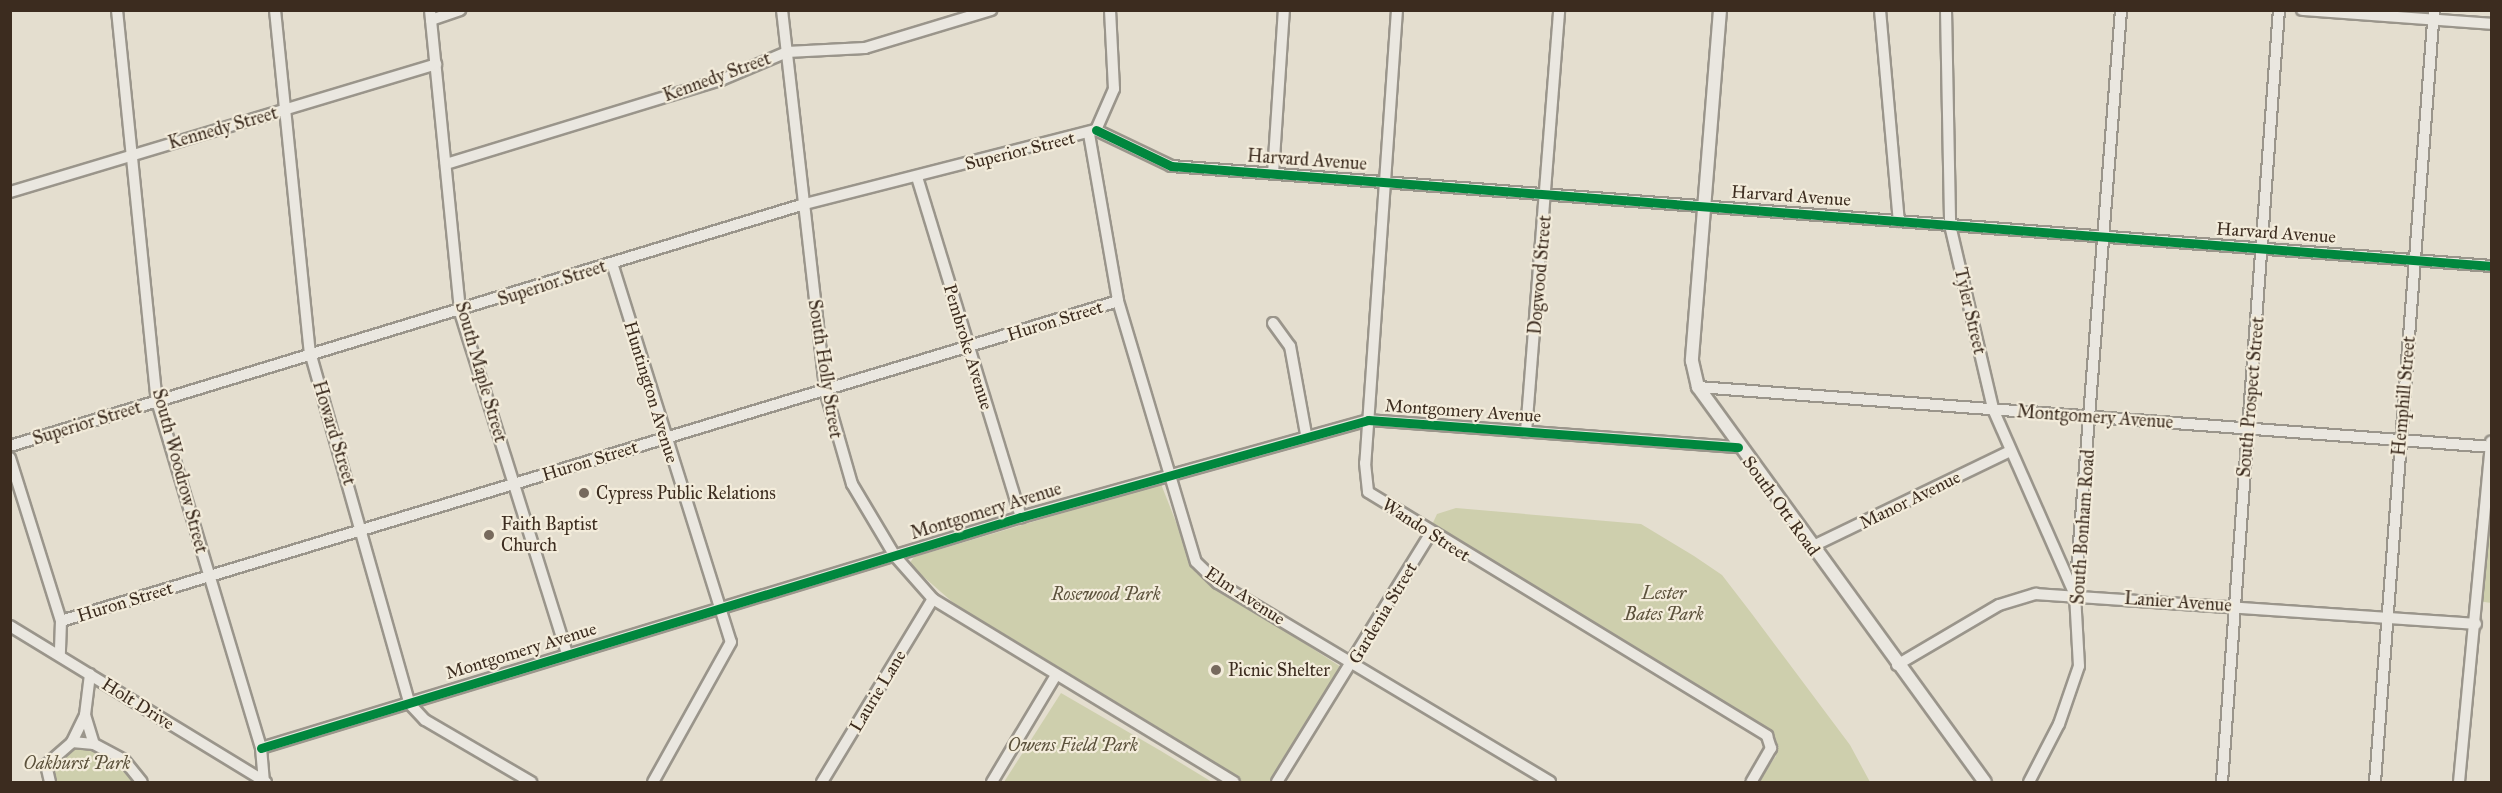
<!DOCTYPE html>
<style>
body{margin:0}
#map{position:relative;width:2502px;height:793px;overflow:hidden;background:#e4decf;font-family:"IM FELL Great Primer",serif}
div>[style]{position:absolute}
.green>*{inset:0;background:#cecfad}
.roads{filter:drop-shadow(2px 0 #9a958b) drop-shadow(-2px 0 #9a958b) drop-shadow(0 2px #9a958b) drop-shadow(0 -2px #9a958b)}
.minor>*{height:10px;margin:-5px;padding:0 5px;transform-origin:5px;border-radius:5px;background:#eae7e0}
.tertiary>*{height:12px;margin:-6px;padding:0 6px;transform-origin:6px;border-radius:6px;background:#eae7e0}
.cycleway>*{height:9px;margin:-4.5px;padding:0 4.5px;transform-origin:4.5px;border-radius:4.5px;background:#00873e}
.dots>*{width:16px;height:16px;translate:-50% -50%;box-sizing:border-box;border:3px solid #f3ecdb;border-radius:50%}
span{translate:-50% -50%;white-space:nowrap;text-align:center;line-height:1.15;-webkit-text-stroke:4.5px #f3ecdb;paint-order:stroke}
.street-label{font-size:18px;color:#3c2c1f}
.poi-label{font-size:18px;color:#3c2c1f}
.left{translate:0 -50%;text-align:left}
.park-label{font-size:18px;color:#5c523c;font-style:italic}
.frame{position:absolute;inset:0;border:12px solid #3c2c1f;pointer-events:none}
</style>
<div id="map">
<div class="green">
<div style="clip-path:polygon(2491px 447px,2491px 603px,2478px 601px)"></div>
<div style="clip-path:polygon(1161px 484px,1196px 573px,1341px 667px,1272px 782px,1243px 782px,965px 613px,909px 564px,914px 557px)"></div>
<div style="clip-path:polygon(1456px 508px,1641px 524px,1694px 556px,1722px 575px,1752px 614px,1850px 745px,1870px 782px,1758px 782px,1776px 756px,1774px 739px,1431px 527px,1437px 514px)"></div>
<div style="clip-path:polygon(1061px 693px,1161px 751px,1212px 782px,1004px 782px)"></div>
<div style="clip-path:polygon(72px 742px,109px 752px,142px 782px,50px 782px,46px 765px)"></div>
</div>
<div class="roads">
<div class="minor">
<div style="left:117px;top:10px;width:393px;rotate:84.2deg"></div>
<div style="left:157px;top:401px;width:362px;rotate:73.3deg"></div>
<div style="left:261px;top:748px;width:33px;rotate:85deg"></div>
<div style="left:275px;top:10px;width:344px;rotate:84.2deg"></div>
<div style="left:310px;top:352px;width:365px;rotate:74.2deg"></div>
<div style="left:409px;top:703px;width:23px;rotate:47deg"></div>
<div style="left:425px;top:720px;width:123px;rotate:30.3deg"></div>
<div style="left:430px;top:10px;width:303px;rotate:84.3deg"></div>
<div style="left:460px;top:312px;width:358px;rotate:72.6deg"></div>
<div style="left:782px;top:10px;width:382px;rotate:83.5deg"></div>
<div style="left:825px;top:390px;width:98px;rotate:74deg"></div>
<div style="left:852px;top:484px;width:84px;rotate:59.2deg"></div>
<div style="left:895px;top:556px;width:57px;rotate:48.5deg"></div>
<div style="left:933px;top:599px;width:352px;rotate:31.3deg"></div>
<div style="left:1397px;top:10px;width:454px;rotate:94deg"></div>
<div style="left:1365px;top:463px;width:29px;rotate:84deg"></div>
<div style="left:1368px;top:492px;width:468px;rotate:31.4deg"></div>
<div style="left:1767px;top:736px;width:13px;rotate:72deg"></div>
<div style="left:1771px;top:748px;width:39px;rotate:120deg"></div>
<div style="left:1880px;top:10px;width:212px;rotate:84.9deg"></div>
<div style="left:1946px;top:10px;width:215px;rotate:88.9deg"></div>
<div style="left:1950px;top:225px;width:189px;rotate:76.8deg"></div>
<div style="left:1993px;top:409px;width:201px;rotate:66.2deg"></div>
<div style="left:2302px;top:10px;width:191px;rotate:4.2deg"></div>
<div style="left:431px;top:20px;width:31px;rotate:-19deg"></div>
<div style="left:1096px;top:130px;width:83px;rotate:25.6deg"></div>
<div style="left:1171px;top:166px;width:1325px;rotate:4.33deg"></div>
<div style="left:1096px;top:130px;width:45px;rotate:-66.3deg"></div>
<div style="left:1114px;top:89px;width:79px;rotate:-92.9deg"></div>
<div style="left:1089px;top:134px;width:169px;rotate:80.1deg"></div>
<div style="left:1118px;top:301px;width:272px;rotate:73.4deg"></div>
<div style="left:1196px;top:562px;width:30px;rotate:44deg"></div>
<div style="left:1218px;top:583px;width:387px;rotate:30.9deg"></div>
<div style="left:446px;top:164px;width:288px;rotate:-17deg"></div>
<div style="left:721px;top:80px;width:72px;rotate:-23deg"></div>
<div style="left:787px;top:52px;width:78px;rotate:-2.9deg"></div>
<div style="left:865px;top:48px;width:132px;rotate:-16.8deg"></div>
<div style="left:1273px;top:174px;width:164px;rotate:-86.2deg"></div>
<div style="left:917px;top:177px;width:356px;rotate:73deg"></div>
<div style="left:10px;top:192px;width:445px;rotate:-16.7deg"></div>
<div style="left:612px;top:263px;width:397px;rotate:72.6deg"></div>
<div style="left:731px;top:642px;width:160px;rotate:119.1deg"></div>
<div style="left:1273px;top:323px;width:29px;rotate:54deg"></div>
<div style="left:1290px;top:346px;width:89px;rotate:79.7deg"></div>
<div style="left:1698px;top:387px;width:796px;rotate:4.32deg"></div>
<div style="left:1526px;top:432px;width:423px;rotate:-85.5deg"></div>
<div style="left:10px;top:446px;width:827px;rotate:-16.94deg"></div>
<div style="left:801px;top:205px;width:304px;rotate:-14.3deg"></div>
<div style="left:10px;top:458px;width:171px;rotate:72.6deg"></div>
<div style="left:61px;top:621px;width:34px;rotate:92deg"></div>
<div style="left:1811px;top:547px;width:219px;rotate:-25.7deg"></div>
<div style="left:61px;top:621px;width:1104px;rotate:-16.84deg"></div>
<div style="left:10px;top:626px;width:300px;rotate:31.4deg"></div>
<div style="left:1897px;top:665px;width:118px;rotate:-30.5deg"></div>
<div style="left:1999px;top:605px;width:39px;rotate:-17deg"></div>
<div style="left:2036px;top:594px;width:441px;rotate:3.9deg"></div>
<div style="left:85px;top:715px;width:30px;rotate:73deg"></div>
<div style="left:72px;top:742px;width:22px;rotate:5deg"></div>
<div style="left:94px;top:744px;width:34px;rotate:28deg"></div>
<div style="left:124px;top:760px;width:28px;rotate:51deg"></div>
<div style="left:261px;top:748px;width:794px;rotate:-16.91deg"></div>
<div style="left:1021px;top:517px;width:360px;rotate:-15.6deg"></div>
<div style="left:1368px;top:420px;width:371px;rotate:4.2deg"></div>
<div style="left:50px;top:782px;width:17px;rotate:-103deg"></div>
<div style="left:46px;top:765px;width:35px;rotate:-41deg"></div>
<div style="left:72px;top:742px;width:30px;rotate:-64deg"></div>
<div style="left:85px;top:715px;width:41px;rotate:-83deg"></div>
<div style="left:822px;top:782px;width:214px;rotate:-58.8deg"></div>
<div style="left:992px;top:782px;width:125px;rotate:-59.1deg"></div>
<div style="left:1277px;top:782px;width:291px;rotate:-58.3deg"></div>
<div style="left:2029px;top:782px;width:65px;rotate:-62.7deg"></div>
<div style="left:2059px;top:724px;width:61px;rotate:-71deg"></div>
<div style="left:2079px;top:666px;width:71px;rotate:-93.2deg"></div>
<div style="left:2075px;top:595px;width:587px;rotate:-85.5deg"></div>
<div style="left:2222px;top:782px;width:774px;rotate:-85.78deg"></div>
<div style="left:2375px;top:782px;width:774px;rotate:-85.63deg"></div>
<div style="left:2459px;top:782px;width:342px;rotate:-84.6deg"></div>
</div>
<div class="tertiary">
<div style="left:1720px;top:10px;width:352px;rotate:94.6deg"></div>
<div style="left:1692px;top:361px;width:27px;rotate:77deg"></div>
<div style="left:1698px;top:387px;width:488px;rotate:54deg"></div>
</div>
</div>
<div class="cycleway">
<div style="left:1096px;top:130px;width:83px;rotate:25.6deg"></div>
<div style="left:1171px;top:166px;width:1325px;rotate:4.33deg"></div>
<div style="left:261px;top:748px;width:794px;rotate:-16.91deg"></div>
<div style="left:1021px;top:517px;width:360px;rotate:-15.6deg"></div>
<div style="left:1368px;top:420px;width:371px;rotate:4.2deg"></div>
</div>
<div class="dots">
<div style="left:584px;top:493px;background:#776a5d"></div>
<div style="left:489px;top:535px;background:#776a5d"></div>
<div style="left:1216px;top:670px;background:#776a5d"></div>
</div>
<div class="street-label">
<span style="left:717px;top:77px;rotate:-20deg">Kennedy Street</span>
<span style="left:223px;top:128px;rotate:-16deg">Kennedy Street</span>
<span style="left:1020px;top:151px;rotate:-14deg">Superior Street</span>
<span style="left:1307px;top:160px;rotate:4deg">Harvard Avenue</span>
<span style="left:1791px;top:196px;rotate:4deg">Harvard Avenue</span>
<span style="left:2276px;top:233px;rotate:4deg">Harvard Avenue</span>
<span style="left:1540px;top:275px;rotate:-85deg">Dogwood Street</span>
<span style="left:552px;top:283px;rotate:-18deg">Superior Street</span>
<span style="left:1970px;top:311px;rotate:77deg">Tyler Street</span>
<span style="left:1055px;top:321px;rotate:-17deg">Huron Street</span>
<span style="left:968px;top:347px;rotate:73deg">Pembroke Avenue</span>
<span style="left:825px;top:369px;rotate:81deg">South Holly Street</span>
<span style="left:481px;top:372px;rotate:74deg">South Maple Street</span>
<span style="left:651px;top:392px;rotate:73deg">Huntington Avenue</span>
<span style="left:2404px;top:396px;rotate:-85deg">Hemphill Street</span>
<span style="left:2251px;top:397px;rotate:-85deg">South Prospect Street</span>
<span style="left:1463px;top:411px;rotate:4deg">Montgomery Avenue</span>
<span style="left:2095px;top:417px;rotate:4deg">Montgomery Avenue</span>
<span style="left:87px;top:423px;rotate:-17deg">Superior Street</span>
<span style="left:334px;top:433px;rotate:73deg">Howard Street</span>
<span style="left:590px;top:461px;rotate:-17deg">Huron Street</span>
<span style="left:180px;top:471px;rotate:75deg">South Woodrow Street</span>
<span style="left:1910px;top:500px;rotate:-26deg">Manor Avenue</span>
<span style="left:1781px;top:506px;rotate:54deg">South Ott Road</span>
<span style="left:986px;top:511px;rotate:-17deg">Montgomery Avenue</span>
<span style="left:2083px;top:527px;rotate:-86deg">South Bonham Road</span>
<span style="left:1426px;top:530px;rotate:33deg">Wando Street</span>
<span style="left:1245px;top:596px;rotate:33deg">Elm Avenue</span>
<span style="left:125px;top:602px;rotate:-17deg">Huron Street</span>
<span style="left:2178px;top:602px;rotate:4deg">Lanier Avenue</span>
<span style="left:1383px;top:613px;rotate:-59deg">Gardenia Street</span>
<span style="left:521px;top:651px;rotate:-17deg">Montgomery Avenue</span>
<span style="left:878px;top:691px;rotate:-59deg">Laurie Lane</span>
<span style="left:138px;top:704px;rotate:32deg">Holt Drive</span>
</div>
<div class="poi-label">
<span class="left" style="left:596px;top:493px">Cypress Public Relations</span>
<span class="left" style="left:501px;top:535px">Faith Baptist<br>Church</span>
<span class="left" style="left:1228px;top:670px">Picnic Shelter</span>
</div>
<div class="park-label">
<span style="left:1106px;top:594px">Rosewood Park</span>
<span style="left:1664px;top:604px">Lester<br>Bates Park</span>
<span style="left:1073px;top:745px">Owens Field Park</span>
<span style="left:77px;top:763px">Oakhurst Park</span>
</div>
<div class="frame"></div>
</div>
